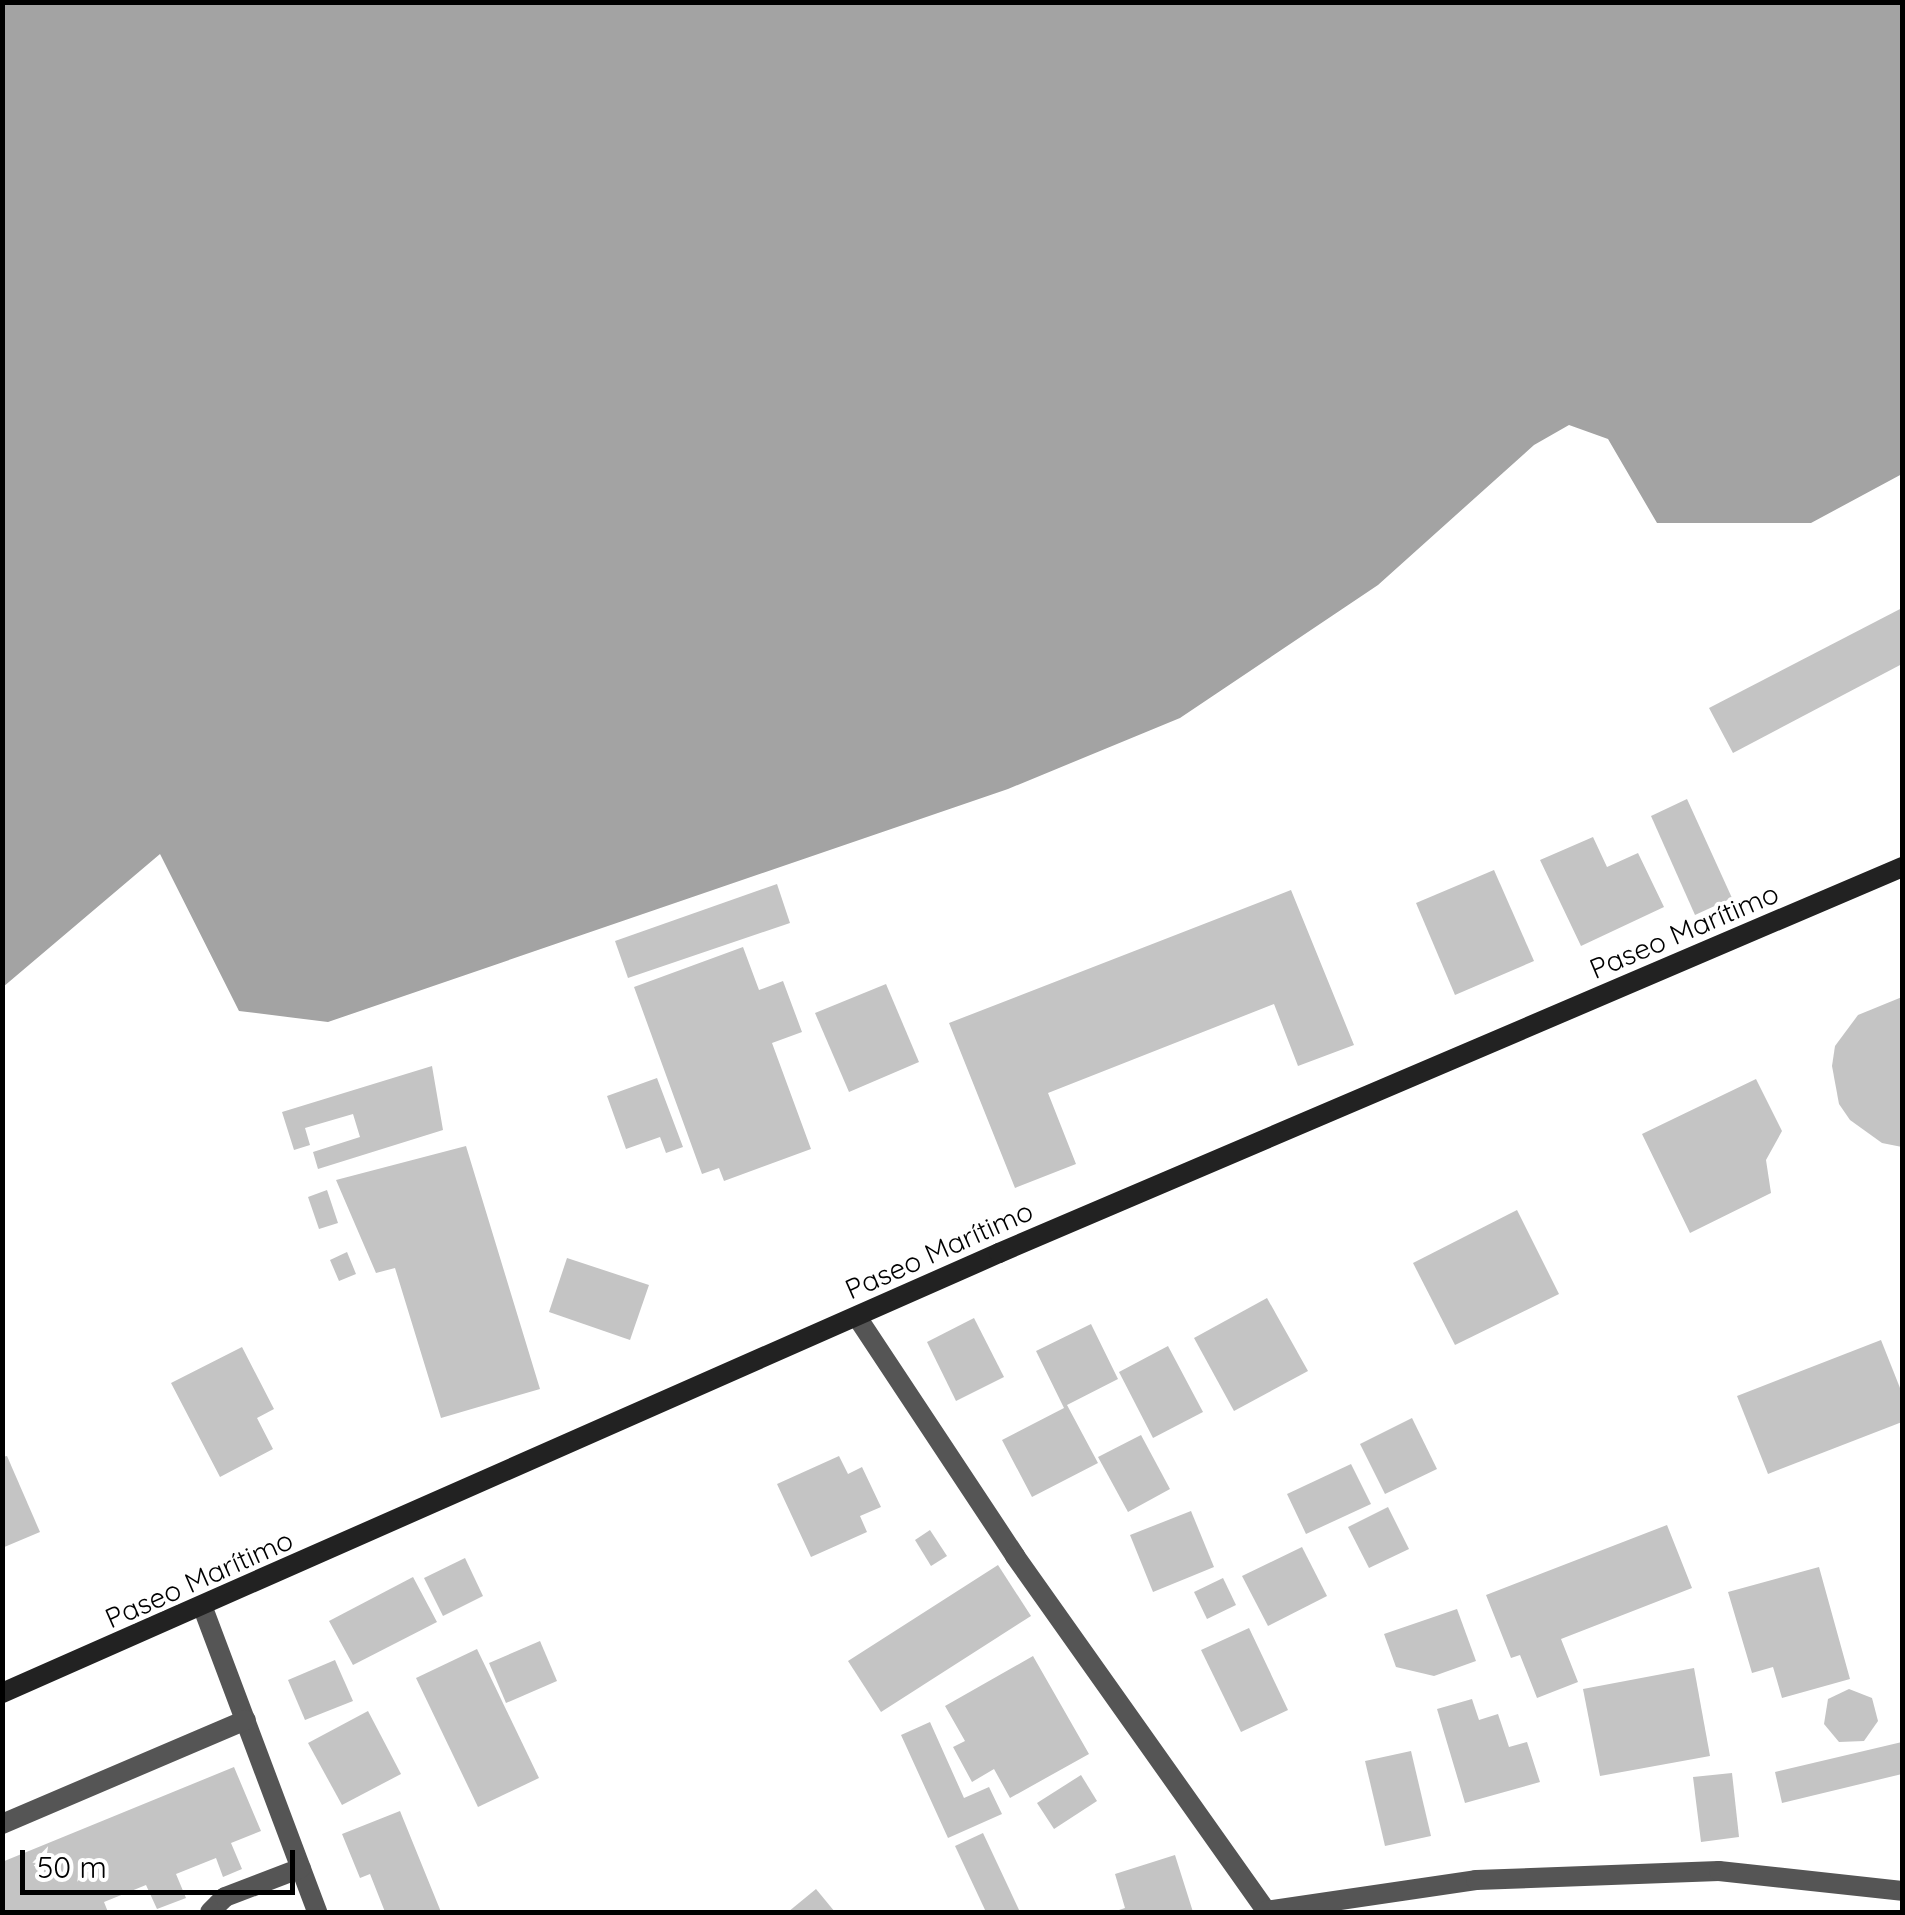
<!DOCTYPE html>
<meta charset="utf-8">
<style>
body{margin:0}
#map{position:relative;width:1905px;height:1915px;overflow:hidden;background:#fff;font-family:Quicksand,sans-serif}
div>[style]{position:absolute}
.water>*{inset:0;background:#a3a3a3}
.building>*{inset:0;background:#c4c4c4}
.minor>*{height:20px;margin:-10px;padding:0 10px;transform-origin:10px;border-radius:10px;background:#555}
.secondary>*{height:20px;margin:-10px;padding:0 10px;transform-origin:10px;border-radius:10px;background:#222}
span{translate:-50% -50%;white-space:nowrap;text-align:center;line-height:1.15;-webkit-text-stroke:8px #fff;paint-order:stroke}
.street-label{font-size:28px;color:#000}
.frame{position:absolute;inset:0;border:5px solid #000;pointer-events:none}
.scale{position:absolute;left:20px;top:1850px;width:275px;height:45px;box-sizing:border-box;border:5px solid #000;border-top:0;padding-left:12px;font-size:30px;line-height:35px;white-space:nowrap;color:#000;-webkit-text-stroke:8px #fff;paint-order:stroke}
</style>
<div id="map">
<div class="water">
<div style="clip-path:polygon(3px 2px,1902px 3px,1902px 474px,1811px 523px,1657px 523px,1608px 439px,1569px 425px,1534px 445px,1378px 585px,1180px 718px,1008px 789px,328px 1022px,239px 1011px,160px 854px,3px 987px)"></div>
</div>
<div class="building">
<div style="clip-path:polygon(1902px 608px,1902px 664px,1733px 753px,1709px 708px)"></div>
<div style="clip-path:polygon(1687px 799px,1732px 898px,1695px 915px,1651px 816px)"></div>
<div style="clip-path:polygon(1593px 837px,1607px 867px,1638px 853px,1664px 907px,1581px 946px,1540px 860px)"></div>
<div style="clip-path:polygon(1494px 870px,1534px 961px,1455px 995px,1416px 903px)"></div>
<div style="clip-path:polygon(777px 884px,790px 923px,628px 978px,615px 941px)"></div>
<div style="clip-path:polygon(1291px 890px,1354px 1045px,1298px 1066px,1274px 1004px,1048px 1093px,1076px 1164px,1015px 1188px,949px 1023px)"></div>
<div style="clip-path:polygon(743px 947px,759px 990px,783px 981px,802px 1032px,772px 1043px,811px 1149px,724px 1181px,719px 1168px,702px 1174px,634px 987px)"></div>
<div style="clip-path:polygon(886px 984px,919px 1062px,849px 1092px,815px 1013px)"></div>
<div style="clip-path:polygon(1902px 997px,1902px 1147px,1882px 1143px,1850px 1120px,1839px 1104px,1832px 1066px,1835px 1046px,1858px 1015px)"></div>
<div style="clip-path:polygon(432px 1066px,443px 1130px,318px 1169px,313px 1152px,360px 1137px,353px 1114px,305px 1128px,310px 1145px,294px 1150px,282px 1112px)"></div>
<div style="clip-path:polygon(657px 1078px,683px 1147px,666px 1153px,660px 1137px,626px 1149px,607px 1096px)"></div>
<div style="clip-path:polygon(1756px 1079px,1782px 1131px,1766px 1160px,1771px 1193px,1690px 1233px,1642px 1134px)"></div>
<div style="clip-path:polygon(466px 1146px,540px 1389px,441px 1418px,395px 1268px,376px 1273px,336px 1180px)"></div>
<div style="clip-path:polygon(327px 1190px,338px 1223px,319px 1229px,308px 1197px)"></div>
<div style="clip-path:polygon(1517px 1210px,1559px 1294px,1455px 1345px,1413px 1263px)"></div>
<div style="clip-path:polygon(347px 1252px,356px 1274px,339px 1281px,330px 1260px)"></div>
<div style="clip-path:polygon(567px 1258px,649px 1285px,630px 1340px,549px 1312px)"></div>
<div style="clip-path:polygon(1267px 1298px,1308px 1371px,1234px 1411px,1194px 1338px)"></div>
<div style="clip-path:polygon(974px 1318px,1004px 1377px,956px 1401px,927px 1342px)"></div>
<div style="clip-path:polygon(1091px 1324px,1118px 1379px,1067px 1405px,1098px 1463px,1032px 1497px,1002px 1440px,1064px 1408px,1036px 1351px)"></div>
<div style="clip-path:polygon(1881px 1340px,1902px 1393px,1902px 1422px,1768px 1474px,1737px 1396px)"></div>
<div style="clip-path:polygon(1168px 1346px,1203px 1412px,1153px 1438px,1119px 1372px)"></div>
<div style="clip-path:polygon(242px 1347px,274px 1409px,257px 1418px,273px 1449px,220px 1477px,171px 1383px)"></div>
<div style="clip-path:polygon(1412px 1418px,1437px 1469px,1385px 1494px,1360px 1444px)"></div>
<div style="clip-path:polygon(1141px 1435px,1170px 1489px,1128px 1512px,1098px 1457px)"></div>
<div style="clip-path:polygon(7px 1456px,40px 1532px,2px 1548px,2px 1457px)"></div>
<div style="clip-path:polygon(839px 1456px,848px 1474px,862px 1467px,881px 1507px,860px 1516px,867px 1532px,811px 1557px,777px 1484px)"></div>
<div style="clip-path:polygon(1351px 1464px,1371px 1504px,1306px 1534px,1287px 1494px)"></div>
<div style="clip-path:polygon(1388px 1507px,1409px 1549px,1369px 1568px,1348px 1527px)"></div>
<div style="clip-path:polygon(1191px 1511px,1214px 1567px,1153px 1592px,1130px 1535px)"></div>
<div style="clip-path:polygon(1667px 1525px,1692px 1588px,1561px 1639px,1578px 1682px,1537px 1698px,1520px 1655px,1511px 1658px,1486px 1595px)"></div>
<div style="clip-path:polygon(930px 1530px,947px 1556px,931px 1566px,915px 1540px)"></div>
<div style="clip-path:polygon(1302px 1547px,1327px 1596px,1268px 1626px,1242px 1576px)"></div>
<div style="clip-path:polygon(465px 1558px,483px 1596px,443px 1616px,424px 1578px)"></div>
<div style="clip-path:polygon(998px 1565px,1031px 1616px,881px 1712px,848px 1661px)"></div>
<div style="clip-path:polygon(1819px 1567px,1850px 1679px,1782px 1698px,1773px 1667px,1752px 1673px,1728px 1592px)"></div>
<div style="clip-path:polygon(413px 1577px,437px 1622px,353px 1665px,329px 1621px)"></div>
<div style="clip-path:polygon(1223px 1578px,1236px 1605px,1207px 1619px,1194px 1592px)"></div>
<div style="clip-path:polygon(1457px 1609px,1476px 1661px,1434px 1676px,1396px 1667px,1384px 1634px)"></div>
<div style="clip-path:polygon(1249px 1628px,1288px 1710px,1241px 1732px,1201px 1650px)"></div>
<div style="clip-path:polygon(540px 1641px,557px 1681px,506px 1703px,489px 1663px)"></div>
<div style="clip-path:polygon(477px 1649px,539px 1778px,478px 1807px,416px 1678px)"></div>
<div style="clip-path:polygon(1033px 1656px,1089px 1754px,1010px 1798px,994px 1769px,972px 1782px,953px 1747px,965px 1741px,945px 1706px)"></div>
<div style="clip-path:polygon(335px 1660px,353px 1701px,305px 1720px,288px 1680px)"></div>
<div style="clip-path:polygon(1694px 1668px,1710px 1756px,1600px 1776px,1583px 1689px)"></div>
<div style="clip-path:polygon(1849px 1689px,1872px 1698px,1878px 1721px,1864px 1741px,1839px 1742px,1824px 1724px,1828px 1699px)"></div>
<div style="clip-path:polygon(1472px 1699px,1479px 1720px,1498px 1714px,1509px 1747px,1527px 1742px,1540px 1782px,1465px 1803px,1437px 1709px)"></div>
<div style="clip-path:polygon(368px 1711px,401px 1774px,342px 1805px,308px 1743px)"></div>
<div style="clip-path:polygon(930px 1722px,964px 1798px,989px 1787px,1002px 1814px,948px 1838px,901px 1735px)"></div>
<div style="clip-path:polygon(1902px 1742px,1902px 1774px,1782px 1803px,1775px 1772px)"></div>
<div style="clip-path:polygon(1411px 1751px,1431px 1836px,1385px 1846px,1365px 1761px)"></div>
<div style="clip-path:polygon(234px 1767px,261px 1831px,231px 1843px,242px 1869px,223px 1877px,216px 1858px,176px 1874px,186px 1898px,157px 1909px,146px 1885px,104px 1902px,108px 1912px,2px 1912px,2px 1862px)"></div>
<div style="clip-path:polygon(1732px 1773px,1739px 1837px,1701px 1842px,1693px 1777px)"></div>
<div style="clip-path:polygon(1081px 1775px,1097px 1801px,1054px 1829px,1037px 1803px)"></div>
<div style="clip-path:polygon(400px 1811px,441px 1912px,385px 1912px,370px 1874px,360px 1878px,342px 1834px)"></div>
<div style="clip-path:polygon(983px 1833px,1020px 1912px,986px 1912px,955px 1846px)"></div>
<div style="clip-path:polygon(1175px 1855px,1193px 1912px,1113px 1912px,1125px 1908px,1115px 1874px)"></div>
<div style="clip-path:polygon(816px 1889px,835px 1912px,788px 1912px)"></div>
</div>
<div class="minor">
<div style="left:857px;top:1317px;width:287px;rotate:56.5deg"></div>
<div style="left:1015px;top:1556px;width:436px;rotate:54.7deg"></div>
<div style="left:203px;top:1608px;width:325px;rotate:69.4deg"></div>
<div style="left:2px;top:1824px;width:265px;rotate:-23.1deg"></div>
<div style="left:1266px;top:1911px;width:212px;rotate:-8.4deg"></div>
<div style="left:1476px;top:1880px;width:243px;rotate:-2.1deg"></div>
<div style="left:1719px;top:1871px;width:184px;rotate:6.2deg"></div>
<div style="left:210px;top:1912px;width:21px;rotate:-45deg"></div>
<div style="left:225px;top:1897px;width:81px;rotate:-20.9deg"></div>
</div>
<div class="secondary">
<div style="left:2px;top:1693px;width:1090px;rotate:-23.81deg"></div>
<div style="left:999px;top:1253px;width:982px;rotate:-23.14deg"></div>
</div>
<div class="street-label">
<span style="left:1684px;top:931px;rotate:-23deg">Paseo Marítimo</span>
<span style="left:939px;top:1250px;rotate:-24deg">Paseo Marítimo</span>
<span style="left:199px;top:1579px;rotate:-24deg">Paseo Marítimo</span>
</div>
<div class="frame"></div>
<div class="scale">50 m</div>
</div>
